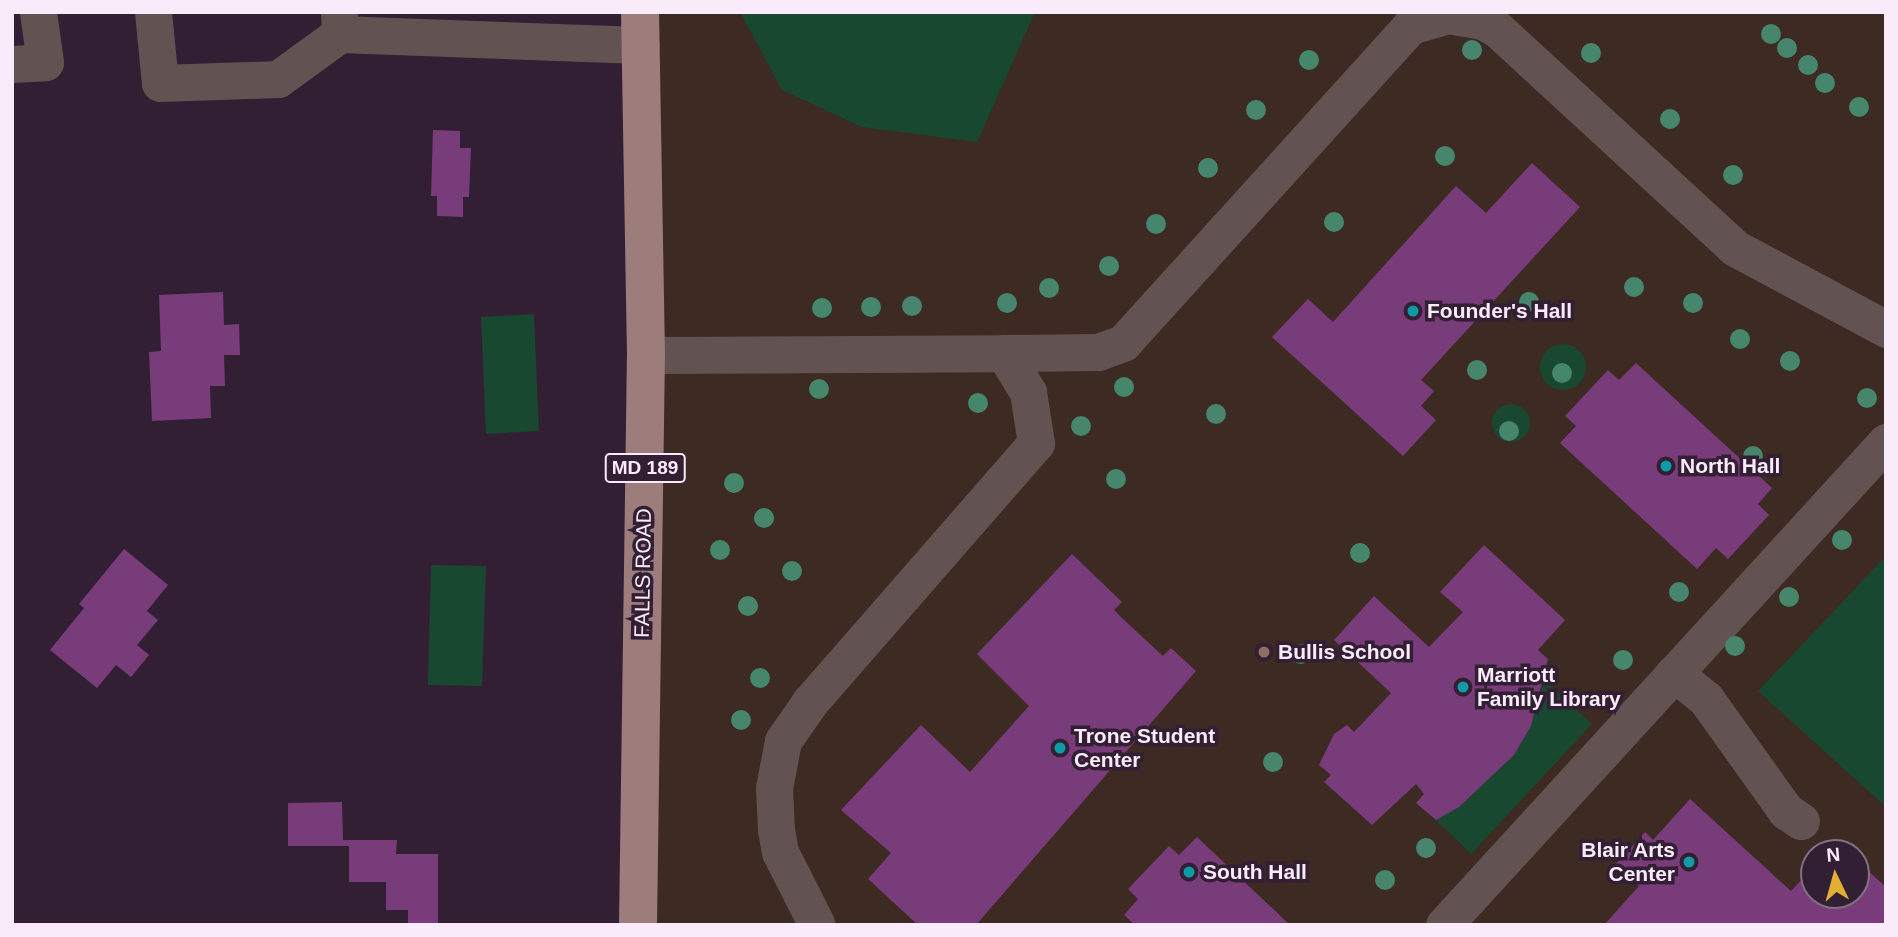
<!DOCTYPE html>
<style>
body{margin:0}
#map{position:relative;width:1898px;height:937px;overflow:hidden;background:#331f33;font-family:Helvetica,sans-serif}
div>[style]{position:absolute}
.education>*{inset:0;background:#3c2a23}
.green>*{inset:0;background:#194831}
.round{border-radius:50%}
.building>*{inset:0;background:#793c7a}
.minor>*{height:37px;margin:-18.5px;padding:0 18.5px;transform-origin:18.5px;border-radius:18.5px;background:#625352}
.major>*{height:38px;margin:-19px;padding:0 19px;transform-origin:19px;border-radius:19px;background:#9c7d7c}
.trees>*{width:20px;height:20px;margin:-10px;border-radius:50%;background:#45866c}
.dots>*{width:19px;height:19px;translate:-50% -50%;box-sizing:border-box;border:4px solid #331f33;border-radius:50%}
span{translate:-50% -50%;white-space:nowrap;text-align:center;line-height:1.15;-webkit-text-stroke:7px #331f33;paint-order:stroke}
.shield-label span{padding:2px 5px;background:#331f33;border:2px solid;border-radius:5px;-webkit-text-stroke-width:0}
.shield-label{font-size:19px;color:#f9ebf9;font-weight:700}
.poi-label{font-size:21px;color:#f9ebf9;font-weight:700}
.left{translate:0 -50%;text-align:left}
.right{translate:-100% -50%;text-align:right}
.street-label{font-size:21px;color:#f9ebf9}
.frame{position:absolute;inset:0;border:14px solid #f9ebf9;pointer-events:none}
.north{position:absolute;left:1800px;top:839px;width:70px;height:70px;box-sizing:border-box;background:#331f33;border:2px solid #827182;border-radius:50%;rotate:355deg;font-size:19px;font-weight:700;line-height:28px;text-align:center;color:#f9ebf9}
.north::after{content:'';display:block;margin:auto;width:24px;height:32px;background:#e2af34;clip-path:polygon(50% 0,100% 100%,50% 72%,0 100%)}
</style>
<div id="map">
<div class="education">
<div style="clip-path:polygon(evenodd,640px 12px,1886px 12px,1886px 925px,639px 925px,640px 12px,1814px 853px,1856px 853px,1856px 895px,1814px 895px,1814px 853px)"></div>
</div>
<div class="green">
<div style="clip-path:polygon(740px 12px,1035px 12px,977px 142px,862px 127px,782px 90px)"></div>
<div style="clip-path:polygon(534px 314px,539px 431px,486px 434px,481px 317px)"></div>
<div class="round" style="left:1540px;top:344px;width:46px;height:46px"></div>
<div class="round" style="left:1492px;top:404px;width:38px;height:38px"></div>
<div style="clip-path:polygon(1886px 556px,1886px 807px,1758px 691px)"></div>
<div style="clip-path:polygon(431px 565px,486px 566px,482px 686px,428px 685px)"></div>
<div style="clip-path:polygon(1544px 680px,1592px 724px,1471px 854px,1436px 820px,1459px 807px,1514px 755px,1531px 726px)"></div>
</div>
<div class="building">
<div style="clip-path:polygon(433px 130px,460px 131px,460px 148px,471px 148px,469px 197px,463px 197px,463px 217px,437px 216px,437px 196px,431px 196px)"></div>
<div style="clip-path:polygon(1532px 163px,1580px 207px,1421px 380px,1434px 391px,1421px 406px,1436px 420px,1403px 456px,1272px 337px,1308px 299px,1333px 322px,1456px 186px,1486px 213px)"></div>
<div style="clip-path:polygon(223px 292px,224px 325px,239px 324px,240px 355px,224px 355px,225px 386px,210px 386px,211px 418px,152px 421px,149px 352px,161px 351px,159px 295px)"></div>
<div style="clip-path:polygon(1636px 363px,1772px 488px,1758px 504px,1769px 515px,1728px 559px,1716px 548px,1697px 569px,1560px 443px,1576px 426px,1565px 416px,1608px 370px,1619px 380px)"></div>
<div style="clip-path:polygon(1484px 545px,1565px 620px,1538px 650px,1548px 659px,1531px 726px,1514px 755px,1459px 807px,1436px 820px,1416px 803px,1424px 794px,1416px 784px,1372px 825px,1324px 782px,1331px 775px,1319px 765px,1334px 734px,1347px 725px,1354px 732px,1391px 693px,1334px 640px,1374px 596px,1429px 647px,1463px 612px,1440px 592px)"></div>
<div style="clip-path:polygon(124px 549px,168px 585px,147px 611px,158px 620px,137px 645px,149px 655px,131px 677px,116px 665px,97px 688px,50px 650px,84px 608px,79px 604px)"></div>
<div style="clip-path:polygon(1072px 554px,1122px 602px,1114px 610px,1123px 619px,1163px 656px,1171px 648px,1196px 671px,976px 925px,918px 925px,868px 879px,891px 853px,841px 810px,921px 725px,970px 772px,1029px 706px,977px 654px)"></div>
<div style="clip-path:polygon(1690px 799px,1791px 891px,1814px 866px,1814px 895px,1856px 895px,1856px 860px,1886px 887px,1886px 925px,1604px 925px,1639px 886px,1616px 864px,1645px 832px,1653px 840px)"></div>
<div style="clip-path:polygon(342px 802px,343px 840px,397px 840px,396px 854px,438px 854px,438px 925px,408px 925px,408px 910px,386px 910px,386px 882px,349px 882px,349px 846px,288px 846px,288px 803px)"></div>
<div style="clip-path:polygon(1197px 837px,1290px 925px,1135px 925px,1124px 915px,1138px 899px,1128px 889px,1169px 846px,1179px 855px)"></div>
<div style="clip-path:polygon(1836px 842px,1848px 853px,1826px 853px)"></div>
</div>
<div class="minor">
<div style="left:153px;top:12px;width:71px;rotate:84.4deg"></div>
<div style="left:160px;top:83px;width:118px;rotate:-1.9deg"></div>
<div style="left:278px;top:79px;width:77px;rotate:-36deg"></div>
<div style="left:339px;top:12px;width:22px;rotate:87deg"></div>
<div style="left:340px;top:34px;width:301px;rotate:2.1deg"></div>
<div style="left:12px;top:64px;width:33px;rotate:-3deg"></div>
<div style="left:45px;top:62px;width:50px;rotate:-98deg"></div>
<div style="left:646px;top:355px;width:358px;rotate:-0.3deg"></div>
<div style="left:1674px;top:673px;width:41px;rotate:39.1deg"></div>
<div style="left:1706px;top:699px;width:138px;rotate:54.5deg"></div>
<div style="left:1786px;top:811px;width:18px;rotate:34deg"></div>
<div style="left:816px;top:923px;width:80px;rotate:-116.9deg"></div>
<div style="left:780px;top:852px;width:22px;rotate:-100deg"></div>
<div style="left:776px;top:830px;width:42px;rotate:-92.7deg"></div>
<div style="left:774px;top:788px;width:48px;rotate:-79.2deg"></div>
<div style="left:783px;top:741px;width:47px;rotate:-55.3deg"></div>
<div style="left:810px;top:702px;width:344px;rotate:-48.9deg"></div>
<div style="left:1036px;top:443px;width:52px;rotate:-98.9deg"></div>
<div style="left:1028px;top:392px;width:46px;rotate:-121.6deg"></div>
<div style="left:1004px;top:353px;width:94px;rotate:-0.6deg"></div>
<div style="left:1098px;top:352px;width:27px;rotate:-20deg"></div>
<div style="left:1123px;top:343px;width:428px;rotate:-47.8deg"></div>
<div style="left:1410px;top:26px;width:40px;rotate:-16deg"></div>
<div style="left:1448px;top:15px;width:35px;rotate:10deg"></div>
<div style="left:1482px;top:21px;width:17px;rotate:28deg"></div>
<div style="left:1497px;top:29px;width:323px;rotate:42.6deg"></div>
<div style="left:1735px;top:248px;width:171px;rotate:28.2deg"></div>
<div style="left:1444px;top:925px;width:655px;rotate:-47.54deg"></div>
</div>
<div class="major">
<div style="left:638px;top:925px;width:570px;rotate:-89.2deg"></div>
<div style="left:646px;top:355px;width:343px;rotate:-91deg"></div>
</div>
<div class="trees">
<div style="left:1771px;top:34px"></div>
<div style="left:1787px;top:48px"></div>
<div style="left:1472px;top:50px"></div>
<div style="left:1591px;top:53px"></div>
<div style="left:1309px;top:60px"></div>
<div style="left:1808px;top:65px"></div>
<div style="left:1825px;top:83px"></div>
<div style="left:1859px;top:107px"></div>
<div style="left:1256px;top:110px"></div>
<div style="left:1670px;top:119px"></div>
<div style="left:1445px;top:156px"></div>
<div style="left:1208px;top:168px"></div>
<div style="left:1733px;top:175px"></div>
<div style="left:1334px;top:222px"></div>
<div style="left:1156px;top:224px"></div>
<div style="left:1109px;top:266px"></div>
<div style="left:1634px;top:287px"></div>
<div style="left:1049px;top:288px"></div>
<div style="left:1529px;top:302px"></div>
<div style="left:1007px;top:303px"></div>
<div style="left:1693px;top:303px"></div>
<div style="left:912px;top:306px"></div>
<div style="left:871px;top:307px"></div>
<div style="left:822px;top:308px"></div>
<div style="left:1740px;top:339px"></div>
<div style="left:1790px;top:361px"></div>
<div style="left:1477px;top:370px"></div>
<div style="left:1562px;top:373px"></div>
<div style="left:1124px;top:387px"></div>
<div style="left:819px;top:389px"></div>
<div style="left:1867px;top:398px"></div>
<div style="left:978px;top:403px"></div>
<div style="left:1216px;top:414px"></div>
<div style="left:1081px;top:426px"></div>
<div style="left:1509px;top:431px"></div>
<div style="left:1753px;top:456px"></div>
<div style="left:1116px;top:479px"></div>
<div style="left:734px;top:483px"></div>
<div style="left:764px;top:518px"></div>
<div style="left:1842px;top:540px"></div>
<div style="left:720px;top:550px"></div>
<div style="left:1360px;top:553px"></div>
<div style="left:792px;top:571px"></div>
<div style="left:1679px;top:592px"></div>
<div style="left:1789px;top:597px"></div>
<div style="left:748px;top:606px"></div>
<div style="left:1735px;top:646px"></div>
<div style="left:1301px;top:654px"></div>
<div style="left:1623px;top:660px"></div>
<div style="left:760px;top:678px"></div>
<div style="left:741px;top:720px"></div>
<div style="left:1273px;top:762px"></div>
<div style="left:1426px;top:848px"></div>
<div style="left:1385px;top:880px"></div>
</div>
<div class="dots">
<div style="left:1413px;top:311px;background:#0f9aa8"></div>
<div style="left:1666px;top:466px;background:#0f9aa8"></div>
<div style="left:1264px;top:652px;background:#8d6e63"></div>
<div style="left:1463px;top:687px;background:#0f9aa8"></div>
<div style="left:1060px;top:748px;background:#0f9aa8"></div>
<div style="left:1689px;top:862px;background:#0f9aa8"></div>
<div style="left:1189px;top:872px;background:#0f9aa8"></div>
</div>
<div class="shield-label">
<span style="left:645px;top:468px">MD 189</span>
</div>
<div class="poi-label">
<span class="left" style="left:1427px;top:311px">Founder's Hall</span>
<span class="left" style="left:1680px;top:466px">North Hall</span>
<span class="left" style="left:1278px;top:652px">Bullis School</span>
<span class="left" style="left:1477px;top:687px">Marriott<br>Family Library</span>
<span class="left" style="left:1074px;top:748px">Trone Student<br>Center</span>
<span class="right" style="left:1675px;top:862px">Blair Arts<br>Center</span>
<span class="left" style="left:1203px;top:872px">South Hall</span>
</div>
<div class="street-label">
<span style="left:643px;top:573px;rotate:-89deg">FALLS ROAD</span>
</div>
<div class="frame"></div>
<div class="north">N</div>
</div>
